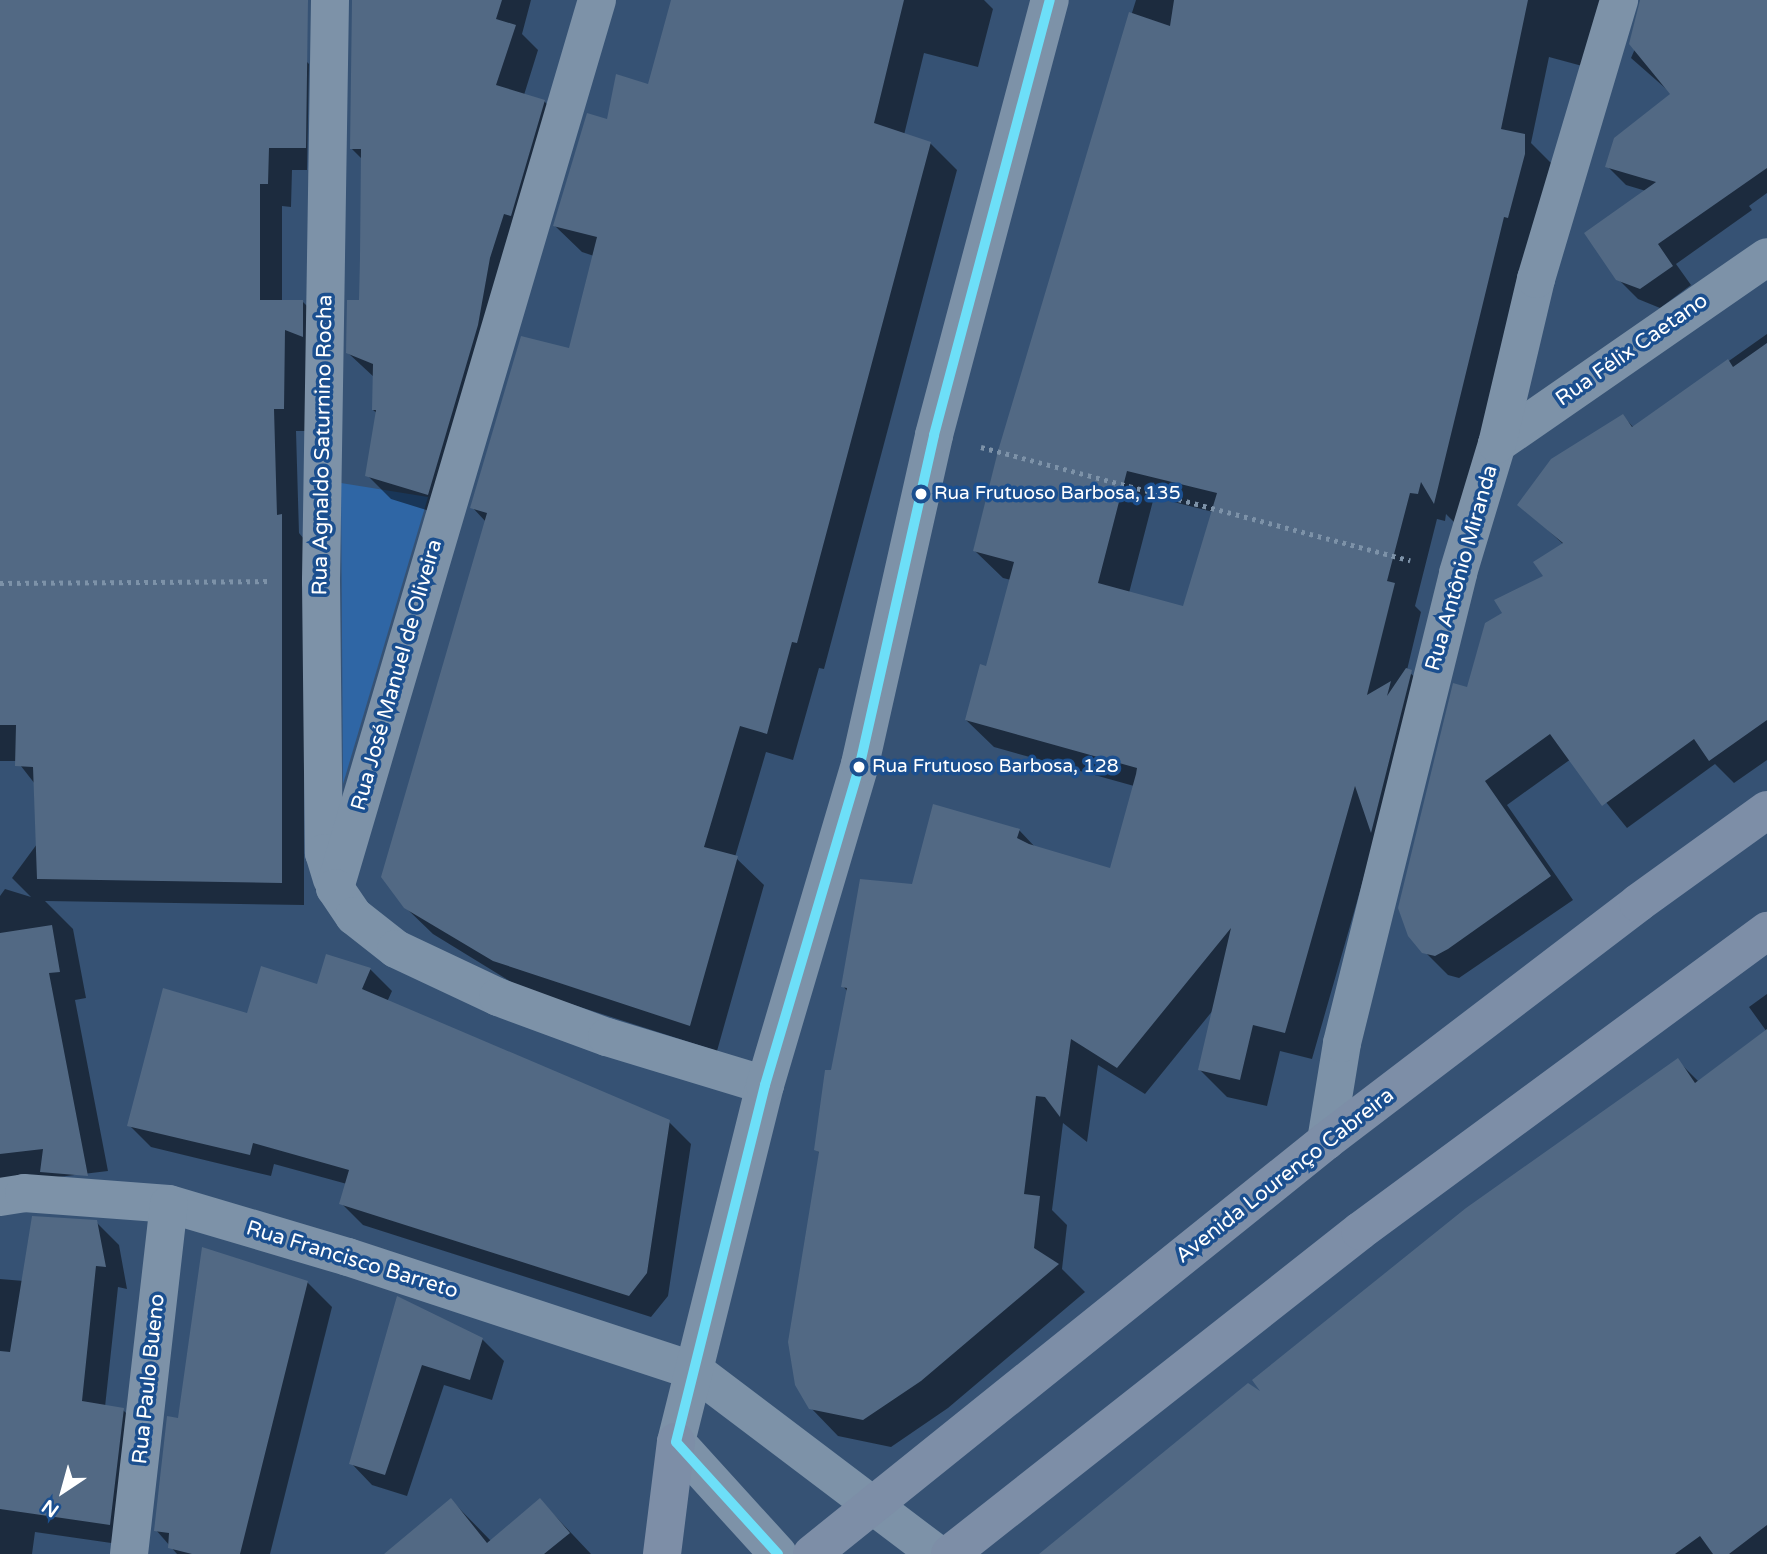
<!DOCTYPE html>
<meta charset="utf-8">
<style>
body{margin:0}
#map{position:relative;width:1767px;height:1554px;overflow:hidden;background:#365274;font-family:"Varela Round",sans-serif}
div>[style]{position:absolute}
.green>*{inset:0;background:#2f66a5}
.shadow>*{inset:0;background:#0007}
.building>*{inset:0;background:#526984}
.path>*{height:4.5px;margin-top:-2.25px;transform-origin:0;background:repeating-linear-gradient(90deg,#7d92a8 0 3.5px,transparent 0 8.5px)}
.minor>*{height:38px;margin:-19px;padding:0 19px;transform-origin:19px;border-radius:19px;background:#7d92a8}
.tertiary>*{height:38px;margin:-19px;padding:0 19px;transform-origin:19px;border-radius:19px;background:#7d92a8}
.primary>*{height:38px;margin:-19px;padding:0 19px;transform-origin:19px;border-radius:19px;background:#7d8ea7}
.bus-1>*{height:10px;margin:-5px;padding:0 5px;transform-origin:5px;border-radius:5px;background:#6ddff8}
.dots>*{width:19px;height:19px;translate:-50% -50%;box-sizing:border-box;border:4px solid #1b4f8f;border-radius:50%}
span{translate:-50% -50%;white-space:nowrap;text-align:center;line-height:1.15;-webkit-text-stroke:7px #1b4f8f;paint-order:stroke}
.bus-label{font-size:19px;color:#fff}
.left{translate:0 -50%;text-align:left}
.street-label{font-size:21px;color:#fff}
.north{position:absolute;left:28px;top:1456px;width:70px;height:70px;-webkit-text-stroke:5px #1b4f8f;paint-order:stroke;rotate:216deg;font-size:19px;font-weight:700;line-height:28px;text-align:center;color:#fff}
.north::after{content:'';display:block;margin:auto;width:24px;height:32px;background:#fff;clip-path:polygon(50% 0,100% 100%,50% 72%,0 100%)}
</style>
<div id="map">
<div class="green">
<div style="clip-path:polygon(341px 483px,428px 497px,343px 784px)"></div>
</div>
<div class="shadow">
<div style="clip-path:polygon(0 0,276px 0,286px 41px,309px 64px,307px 170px,292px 170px,291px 207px,282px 206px,282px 302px,303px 302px,326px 325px,306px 431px,296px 431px,299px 533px,304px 539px,304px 905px,45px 901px,73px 929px,86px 998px,75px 1000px,108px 1171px,0 1184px,0 896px,5px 889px,31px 897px,12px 878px,37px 844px,35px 784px,17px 761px,0 761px)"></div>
<div style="clip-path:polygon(362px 0,531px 0,522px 34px,538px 50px,524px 95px,544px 101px,567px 125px,452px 518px,391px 499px,367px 475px,378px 414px,373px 410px,375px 378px,348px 353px,360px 302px,363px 160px,351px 148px)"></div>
<div style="clip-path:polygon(673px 0,984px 0,993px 9px,978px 67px,924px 53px,904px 135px,930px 143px,957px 170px,824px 669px,819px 668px,793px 760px,766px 752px,735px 857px,764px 885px,717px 1051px,521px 988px,433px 934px,405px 907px,486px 522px,472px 507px,570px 350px,594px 256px,582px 252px,555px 226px,609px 121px,649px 86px)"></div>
<div style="clip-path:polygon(evenodd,1136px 0,1606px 0,1586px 67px,1549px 57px,1531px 143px,1551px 163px,1461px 529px,1446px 514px,1445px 521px,1437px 519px,1415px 606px,1421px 612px,1407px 670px,1438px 699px,1376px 835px,1312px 1059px,1280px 1051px,1267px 1106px,1227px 1097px,1200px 1070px,1214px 1009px,1145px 1094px,1098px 1065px,1087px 1142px,1063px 1123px,1052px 1210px,1067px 1225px,1062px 1269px,1085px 1292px,948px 1408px,891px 1447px,838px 1436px,811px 1408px,821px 1154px,816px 1150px,848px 992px,843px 986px,913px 886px,1019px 830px,1036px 848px,1111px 870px,1134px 786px,994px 747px,966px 720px,987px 668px,1011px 580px,1003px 578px,975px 551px,1078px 185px,1136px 0,1154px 497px,1213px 512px,1184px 608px,1129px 593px,1154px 497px)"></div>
<div style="clip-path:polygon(1656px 0,1767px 0,1767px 193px,1749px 206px,1752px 210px,1676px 264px,1691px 285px,1660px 308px,1638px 299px,1618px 279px,1646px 191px,1626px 185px,1607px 166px,1672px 94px,1631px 58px)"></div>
<div style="clip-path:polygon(1767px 334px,1767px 760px,1734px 783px,1715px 764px,1627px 828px,1571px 759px,1507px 805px,1573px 900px,1459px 978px,1448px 975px,1424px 951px,1468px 690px,1504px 614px,1546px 576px,1563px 544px,1520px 504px,1623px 416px,1634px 428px)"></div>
<div style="clip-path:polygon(370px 969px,392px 991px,387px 1002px,669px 1122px,691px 1144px,668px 1296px,651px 1317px,363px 1225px,341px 1203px,347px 1184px,274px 1164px,271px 1176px,151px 1147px,129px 1125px,248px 1015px)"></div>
<div style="clip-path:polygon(1767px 994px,1767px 1554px,1042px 1554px,1248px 1385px,1267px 1397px,1678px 1061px,1699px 1082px,1767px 1032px,1749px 1007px)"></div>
<div style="clip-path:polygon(96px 1222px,119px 1245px,127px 1289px,118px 1287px,105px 1407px,123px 1410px,145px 1432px,132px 1546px,35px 1532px,32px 1554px,0 1554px,0 1279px,24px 1281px)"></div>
<div style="clip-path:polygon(307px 1282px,332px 1307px,270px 1554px,177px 1554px,156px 1530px,180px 1420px)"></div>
<div style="clip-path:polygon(398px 1298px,482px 1339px,504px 1361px,492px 1400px,444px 1385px,407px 1496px,372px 1485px,351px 1463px)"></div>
<div style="clip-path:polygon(451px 1500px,492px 1542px,540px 1500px,591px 1554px,386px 1554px)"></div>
</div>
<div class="building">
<div style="clip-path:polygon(0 0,308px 0,306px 148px,269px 148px,268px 184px,260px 184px,260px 300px,303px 300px,303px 337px,285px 330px,284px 409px,274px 409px,277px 515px,282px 514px,282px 883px,37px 879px,33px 767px,15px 766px,16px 725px,0 725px)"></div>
<div style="clip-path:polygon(352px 0,502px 0,496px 19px,516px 25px,496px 85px,545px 100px,511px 216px,504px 214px,490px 258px,478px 325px,428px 495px,365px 476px,376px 410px,372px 410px,373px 364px,346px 353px,347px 300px,359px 300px,360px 257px,361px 149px,350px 149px)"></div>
<div style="clip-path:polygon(671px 0,904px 0,874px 123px,931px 142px,797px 643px,792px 642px,767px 734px,740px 726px,704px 847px,738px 856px,690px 1026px,493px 961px,404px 908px,381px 877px,487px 513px,470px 508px,521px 336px,569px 348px,597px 237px,553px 226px,587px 113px,607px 119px,616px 74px,648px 84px)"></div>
<div style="clip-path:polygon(evenodd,1174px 0,1528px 0,1501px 129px,1525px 134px,1525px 154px,1508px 218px,1504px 217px,1434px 504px,1421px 482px,1418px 494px,1410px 493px,1387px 581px,1395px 583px,1367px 695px,1391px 681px,1387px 696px,1406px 668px,1412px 670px,1371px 833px,1355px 786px,1285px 1033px,1253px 1025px,1240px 1080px,1198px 1070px,1231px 928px,1117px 1068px,1071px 1039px,1060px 1117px,1045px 1097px,1036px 1096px,1024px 1194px,1040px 1196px,1034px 1248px,1059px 1264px,921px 1381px,863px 1420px,809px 1409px,795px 1385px,788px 1342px,819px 1152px,814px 1150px,825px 1070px,831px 1070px,847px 988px,841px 987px,860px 879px,912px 884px,933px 804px,1020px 829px,1017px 838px,1029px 844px,1110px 868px,1136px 774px,1137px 768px,965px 720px,980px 664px,986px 666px,1014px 562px,973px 551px,998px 451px,1129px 12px,1170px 26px,1174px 0,1127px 471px,1217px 493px,1183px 606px,1098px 583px,1127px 471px)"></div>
<div style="clip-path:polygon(1640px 0,1767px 0,1767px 168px,1658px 244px,1673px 266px,1640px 289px,1616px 280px,1584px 233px,1656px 182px,1605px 167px,1614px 138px,1670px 94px,1629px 44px)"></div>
<div style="clip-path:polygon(1767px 343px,1767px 720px,1709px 761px,1694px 739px,1602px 806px,1550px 734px,1485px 781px,1551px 876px,1448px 949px,1435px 956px,1422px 953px,1408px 936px,1398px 908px,1453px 683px,1467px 687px,1485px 623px,1502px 613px,1494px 600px,1543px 576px,1533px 562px,1563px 543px,1517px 505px,1551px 459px,1623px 414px,1632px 427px,1728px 359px,1733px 367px)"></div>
<div style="clip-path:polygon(52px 925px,60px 972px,49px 973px,88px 1176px,40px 1172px,43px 1149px,0 1154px,0 933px)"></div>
<div style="clip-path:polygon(326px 954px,371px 968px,362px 989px,670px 1120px,647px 1273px,629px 1296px,339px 1204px,349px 1170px,253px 1143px,250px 1155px,127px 1126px,163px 988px,247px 1013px,261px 966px,317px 984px)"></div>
<div style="clip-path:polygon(1767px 1029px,1767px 1525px,1729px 1554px,1713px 1554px,1700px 1536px,1675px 1554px,1039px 1554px,1248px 1383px,1260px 1391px,1252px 1380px,1466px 1208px,1678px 1058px,1695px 1083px)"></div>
<div style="clip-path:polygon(32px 1216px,97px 1220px,106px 1267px,96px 1266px,82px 1401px,124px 1408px,110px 1525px,0 1509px,0 1351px,10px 1352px)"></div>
<div style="clip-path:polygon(202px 1247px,308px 1281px,240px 1554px,192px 1554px,168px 1548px,169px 1533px,154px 1531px,167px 1416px,178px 1418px)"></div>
<div style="clip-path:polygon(397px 1296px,483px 1338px,470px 1380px,422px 1365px,385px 1475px,349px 1464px)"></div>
<div style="clip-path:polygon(451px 1498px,487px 1543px,540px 1498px,570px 1533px,544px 1554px,384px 1554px)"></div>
</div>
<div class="path">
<div style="left:981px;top:447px;width:444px;rotate:14.8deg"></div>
<div style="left:0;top:583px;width:272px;rotate:-0.4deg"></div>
</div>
<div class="minor">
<div style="left:330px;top:0;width:581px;rotate:90.89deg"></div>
<div style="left:321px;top:581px;width:272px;rotate:89.4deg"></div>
<div style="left:324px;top:853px;width:27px;rotate:73deg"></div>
<div style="left:597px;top:0;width:926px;rotate:106.44deg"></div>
<div style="left:335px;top:888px;width:34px;rotate:56deg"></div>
<div style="left:354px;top:916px;width:53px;rotate:38.2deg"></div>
<div style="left:396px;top:949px;width:113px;rotate:25.2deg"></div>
<div style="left:498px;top:997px;width:116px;rotate:20.2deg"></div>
<div style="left:607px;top:1037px;width:165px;rotate:16.9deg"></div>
<div style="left:1497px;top:444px;width:328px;rotate:-34.7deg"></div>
<div style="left:1326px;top:1141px;width:99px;rotate:-80.7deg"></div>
<div style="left:1342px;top:1043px;width:484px;rotate:-76.1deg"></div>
<div style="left:1458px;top:573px;width:135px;rotate:-73.2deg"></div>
<div style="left:1497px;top:444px;width:170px;rotate:-76.7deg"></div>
<div style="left:1536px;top:279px;width:291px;rotate:-73.4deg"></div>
<div style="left:0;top:1197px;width:24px;rotate:-9deg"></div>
<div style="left:24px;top:1193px;width:145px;rotate:4.3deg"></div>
<div style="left:169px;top:1204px;width:187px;rotate:16.5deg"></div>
<div style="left:348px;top:1257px;width:365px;rotate:18.2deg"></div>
<div style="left:129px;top:1554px;width:352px;rotate:-83.5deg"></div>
</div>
<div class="tertiary">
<div style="left:695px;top:1371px;width:303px;rotate:37.1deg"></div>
<div style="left:778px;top:1554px;width:151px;rotate:-132.3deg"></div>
<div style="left:676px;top:1442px;width:368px;rotate:-76deg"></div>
<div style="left:765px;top:1085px;width:335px;rotate:-73.5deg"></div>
<div style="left:860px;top:764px;width:337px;rotate:-77.3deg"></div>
<div style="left:934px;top:435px;width:450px;rotate:-75.1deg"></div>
</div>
<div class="primary">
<div style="left:662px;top:1554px;width:113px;rotate:-82.9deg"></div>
<div style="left:812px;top:1554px;width:659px;rotate:-38.78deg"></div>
<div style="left:1326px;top:1141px;width:392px;rotate:-37.3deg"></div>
<div style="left:1638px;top:903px;width:159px;rotate:-35.8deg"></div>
<div style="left:950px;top:1554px;width:522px;rotate:-38.23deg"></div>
<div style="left:1360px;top:1231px;width:506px;rotate:-36.39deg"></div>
</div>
<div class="bus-1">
<div style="left:778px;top:1554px;width:151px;rotate:-132.3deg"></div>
<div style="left:676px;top:1442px;width:368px;rotate:-76deg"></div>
<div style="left:765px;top:1085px;width:335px;rotate:-73.5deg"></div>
<div style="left:860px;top:764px;width:337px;rotate:-77.3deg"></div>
<div style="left:934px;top:435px;width:450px;rotate:-75.1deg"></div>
</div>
<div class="dots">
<div style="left:921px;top:494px;background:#fff"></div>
<div style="left:859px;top:767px;background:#fff"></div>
</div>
<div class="bus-label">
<span class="left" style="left:934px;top:494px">Rua Frutuoso Barbosa, 135</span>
<span class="left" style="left:872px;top:767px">Rua Frutuoso Barbosa, 128</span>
</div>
<div class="street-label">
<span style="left:1632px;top:350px;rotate:-35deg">Rua Félix Caetano</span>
<span style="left:323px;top:445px;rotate:-89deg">Rua Agnaldo Saturnino Rocha</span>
<span style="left:1462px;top:568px;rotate:-74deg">Rua Antônio Miranda</span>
<span style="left:397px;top:675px;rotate:-74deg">Rua José Manuel de Oliveira</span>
<span style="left:1285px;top:1176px;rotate:-38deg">Avenida Lourenço Cabreira</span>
<span style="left:352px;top:1260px;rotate:17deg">Rua Francisco Barreto</span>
<span style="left:149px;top:1379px;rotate:-84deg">Rua Paulo Bueno</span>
</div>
<div class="north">N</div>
</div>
